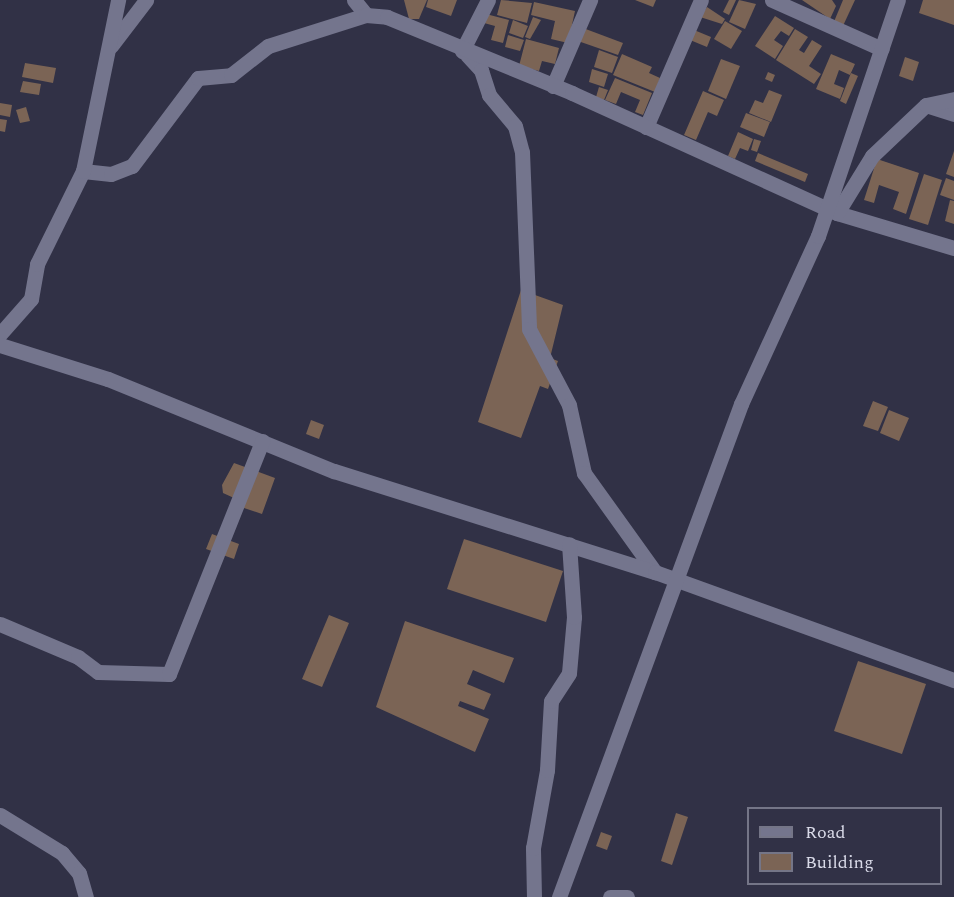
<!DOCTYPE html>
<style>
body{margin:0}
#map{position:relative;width:954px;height:897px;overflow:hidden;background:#313146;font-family:Spectral,serif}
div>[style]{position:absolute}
.building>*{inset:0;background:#7b6455}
.street>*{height:15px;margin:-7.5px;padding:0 7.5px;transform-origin:7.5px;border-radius:7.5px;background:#74758d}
span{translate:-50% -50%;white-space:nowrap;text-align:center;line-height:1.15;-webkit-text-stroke:5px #313146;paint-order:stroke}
.legend{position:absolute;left:747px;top:807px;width:195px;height:78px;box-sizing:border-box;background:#313146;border:2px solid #747587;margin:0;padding:8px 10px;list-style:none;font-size:18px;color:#d9dae8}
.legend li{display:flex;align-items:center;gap:12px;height:30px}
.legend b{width:30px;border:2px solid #747587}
</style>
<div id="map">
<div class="building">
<div style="clip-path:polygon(404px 0,427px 0,419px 19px,409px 19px)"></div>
<div style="clip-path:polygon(428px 0,457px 0,451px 16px,426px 7px)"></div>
<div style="clip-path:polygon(501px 0,532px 3px,527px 23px,497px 15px)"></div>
<div style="clip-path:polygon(635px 0,656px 0,653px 7px)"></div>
<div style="clip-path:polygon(729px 0,736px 0,729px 15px,723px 12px)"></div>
<div style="clip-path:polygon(739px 0,756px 4px,745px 29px,729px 22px)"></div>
<div style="clip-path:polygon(802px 0,832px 0,836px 6px,830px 19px)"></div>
<div style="clip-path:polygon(843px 0,855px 0,842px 28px,833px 24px)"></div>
<div style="clip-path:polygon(923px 0,954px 0,954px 25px,919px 13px)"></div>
<div style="clip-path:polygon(534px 2px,575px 11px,568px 43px,551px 39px,555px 21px,531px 15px)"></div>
<div style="clip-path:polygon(707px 7px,725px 19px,722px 24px,700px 17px)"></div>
<div style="clip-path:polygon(486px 14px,509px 20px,503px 43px,491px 40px,495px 26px,484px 23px)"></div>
<div style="clip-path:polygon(775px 16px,794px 28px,789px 36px,781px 31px,774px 40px,783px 46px,775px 59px,755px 46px)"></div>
<div style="clip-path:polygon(533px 17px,541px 20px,530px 39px,525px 37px)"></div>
<div style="clip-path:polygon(513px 20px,528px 26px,523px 38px,509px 33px)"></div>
<div style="clip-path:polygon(725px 21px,742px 31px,731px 49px,714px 39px)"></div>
<div style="clip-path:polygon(583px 28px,623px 43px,618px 55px,578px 41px)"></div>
<div style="clip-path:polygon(795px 29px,808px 37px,799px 50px,804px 53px,812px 40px,822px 46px,809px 66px,821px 74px,814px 84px,776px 60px)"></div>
<div style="clip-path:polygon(694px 30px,711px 37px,707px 47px,690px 40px)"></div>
<div style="clip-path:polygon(508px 35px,524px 40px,520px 51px,505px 47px)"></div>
<div style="clip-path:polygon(526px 39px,559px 48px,555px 64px,542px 61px,539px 71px,519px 66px)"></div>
<div style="clip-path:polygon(599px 50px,618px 57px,612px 73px,594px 67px)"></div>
<div style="clip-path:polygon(622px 54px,652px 67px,649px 73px,660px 78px,655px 92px,613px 75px)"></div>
<div style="clip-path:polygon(831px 54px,855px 64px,850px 75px,839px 70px,834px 84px,844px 88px,840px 99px,816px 89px)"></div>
<div style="clip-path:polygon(905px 57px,919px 62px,913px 81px,899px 76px)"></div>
<div style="clip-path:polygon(721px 59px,740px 66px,726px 99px,708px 91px)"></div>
<div style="clip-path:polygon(25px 63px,56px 68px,53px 83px,22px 77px)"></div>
<div style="clip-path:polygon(592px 69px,608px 74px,604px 87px,589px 82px)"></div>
<div style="clip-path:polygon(768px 72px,775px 75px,772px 82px,765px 79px)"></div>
<div style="clip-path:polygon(851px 73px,858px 76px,846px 104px,840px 101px)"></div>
<div style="clip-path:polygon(615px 78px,652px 93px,643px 115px,635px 112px,640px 100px,621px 92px,616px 104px,605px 100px)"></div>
<div style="clip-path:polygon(23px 81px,41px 84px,39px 95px,20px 92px)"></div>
<div style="clip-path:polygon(599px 87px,608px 90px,604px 100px,596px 97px)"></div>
<div style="clip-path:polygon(769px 90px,782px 95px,771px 122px,749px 113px,755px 100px,763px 103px)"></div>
<div style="clip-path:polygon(703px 91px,724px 100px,717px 116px,708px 112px,696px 140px,684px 135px)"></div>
<div style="clip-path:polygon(0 103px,12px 105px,10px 117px,0 115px)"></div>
<div style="clip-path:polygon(26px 107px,30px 121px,20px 123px,16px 110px)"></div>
<div style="clip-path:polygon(746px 113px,770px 122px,764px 137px,740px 127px)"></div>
<div style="clip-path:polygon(0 119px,7px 120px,5px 132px,0 131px)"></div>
<div style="clip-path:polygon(738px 132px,753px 139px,748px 151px,740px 148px,735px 159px,728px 156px)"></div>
<div style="clip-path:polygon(754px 139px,761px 141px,757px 152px,751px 150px)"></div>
<div style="clip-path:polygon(954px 151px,954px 177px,946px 174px)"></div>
<div style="clip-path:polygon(758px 153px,808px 174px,805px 182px,755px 161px)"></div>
<div style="clip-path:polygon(877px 159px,919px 173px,906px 214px,893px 209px,899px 192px,879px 185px,874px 203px,864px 200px)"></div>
<div style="clip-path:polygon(924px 174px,942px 180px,928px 225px,909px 219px)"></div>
<div style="clip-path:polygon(946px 178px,954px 181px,954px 200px,940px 195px)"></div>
<div style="clip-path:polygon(950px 200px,954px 201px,954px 224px,945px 221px)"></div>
<div style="clip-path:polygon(521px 290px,563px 305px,550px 358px,558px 361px,548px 389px,540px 386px,521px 438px,478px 422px)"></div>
<div style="clip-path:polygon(873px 401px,888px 407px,878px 431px,863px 426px)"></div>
<div style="clip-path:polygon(889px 410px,909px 418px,899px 441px,880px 433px)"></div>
<div style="clip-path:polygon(311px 420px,324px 425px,319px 439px,306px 434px)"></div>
<div style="clip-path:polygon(234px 463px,275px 478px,262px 514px,232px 504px,234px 498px,223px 493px,222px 485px)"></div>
<div style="clip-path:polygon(212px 534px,239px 544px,234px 559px,206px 549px)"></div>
<div style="clip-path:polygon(464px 539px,563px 571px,546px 622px,447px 589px)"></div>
<div style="clip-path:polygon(329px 615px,349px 623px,322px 687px,302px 679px)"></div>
<div style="clip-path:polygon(405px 621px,514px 658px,504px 683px,473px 670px,467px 684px,491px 694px,484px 710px,460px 701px,458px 706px,489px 719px,475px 752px,376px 707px)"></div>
<div style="clip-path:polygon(858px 661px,926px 684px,902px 754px,834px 731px)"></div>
<div style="clip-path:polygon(676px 813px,688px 817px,672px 865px,661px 861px)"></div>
<div style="clip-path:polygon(601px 832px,612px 836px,607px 850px,596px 846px)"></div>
</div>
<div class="street">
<div style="left:354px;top:0;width:19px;rotate:51deg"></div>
<div style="left:772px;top:0;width:120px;rotate:24deg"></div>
<div style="left:111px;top:46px;width:58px;rotate:-52.7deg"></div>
<div style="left:462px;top:51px;width:57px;rotate:-63deg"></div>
<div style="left:467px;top:55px;width:21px;rotate:47deg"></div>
<div style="left:481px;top:70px;width:26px;rotate:72deg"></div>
<div style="left:489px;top:95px;width:40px;rotate:50deg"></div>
<div style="left:515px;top:126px;width:27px;rotate:75deg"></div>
<div style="left:522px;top:152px;width:177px;rotate:87.7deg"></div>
<div style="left:529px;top:329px;width:86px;rotate:62.2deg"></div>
<div style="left:569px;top:405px;width:70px;rotate:77.6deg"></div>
<div style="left:584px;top:473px;width:122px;rotate:54.4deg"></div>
<div style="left:553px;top:86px;width:94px;rotate:-66.7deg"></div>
<div style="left:926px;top:105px;width:29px;rotate:18deg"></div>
<div style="left:646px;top:127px;width:138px;rotate:-66.6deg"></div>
<div style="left:83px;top:171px;width:28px;rotate:6deg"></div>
<div style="left:111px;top:174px;width:22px;rotate:-21deg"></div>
<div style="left:132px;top:166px;width:110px;rotate:-53.1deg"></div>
<div style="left:198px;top:78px;width:33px;rotate:-5deg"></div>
<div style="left:231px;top:75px;width:47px;rotate:-38.1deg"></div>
<div style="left:268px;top:46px;width:103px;rotate:-17.6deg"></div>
<div style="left:366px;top:15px;width:21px;rotate:5deg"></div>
<div style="left:387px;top:17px;width:200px;rotate:22.3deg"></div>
<div style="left:572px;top:93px;width:291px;rotate:24.4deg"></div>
<div style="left:837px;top:213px;width:122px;rotate:16.7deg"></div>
<div style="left:837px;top:213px;width:67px;rotate:-58.4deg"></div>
<div style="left:872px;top:156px;width:74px;rotate:-43.4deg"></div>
<div style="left:926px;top:105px;width:29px;rotate:-12deg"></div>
<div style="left:0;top:334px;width:47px;rotate:-48.5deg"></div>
<div style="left:31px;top:299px;width:36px;rotate:-80deg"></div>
<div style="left:37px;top:264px;width:104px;rotate:-63.7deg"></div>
<div style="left:83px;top:171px;width:175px;rotate:-78.4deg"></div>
<div style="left:0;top:345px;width:113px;rotate:17.5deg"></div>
<div style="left:108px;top:379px;width:244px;rotate:22.2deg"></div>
<div style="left:334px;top:471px;width:337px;rotate:17.5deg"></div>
<div style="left:655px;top:572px;width:318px;rotate:19.9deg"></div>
<div style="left:0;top:624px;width:85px;rotate:22.9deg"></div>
<div style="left:78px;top:657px;width:25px;rotate:37deg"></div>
<div style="left:98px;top:672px;width:71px;rotate:1.6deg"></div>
<div style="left:169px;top:674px;width:251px;rotate:-68.2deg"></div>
<div style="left:0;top:815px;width:73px;rotate:31.5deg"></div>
<div style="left:62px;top:853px;width:26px;rotate:50deg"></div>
<div style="left:79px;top:873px;width:25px;rotate:74deg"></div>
<div style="left:534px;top:897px;width:49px;rotate:-91.2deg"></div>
<div style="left:533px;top:848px;width:79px;rotate:-79.8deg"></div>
<div style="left:547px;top:770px;width:69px;rotate:-86.7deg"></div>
<div style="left:551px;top:701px;width:33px;rotate:-57deg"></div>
<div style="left:569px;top:673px;width:56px;rotate:-84.9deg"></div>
<div style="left:574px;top:617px;width:73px;rotate:-93.9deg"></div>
<div style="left:559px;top:897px;width:526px;rotate:-69.74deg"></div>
<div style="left:741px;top:404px;width:185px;rotate:-65.4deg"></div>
<div style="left:818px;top:236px;width:249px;rotate:-71.3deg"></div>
<div style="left:610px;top:897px;width:17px"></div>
</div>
<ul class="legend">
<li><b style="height:8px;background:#74758d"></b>Road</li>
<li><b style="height:16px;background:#7b6455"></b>Building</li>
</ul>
</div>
